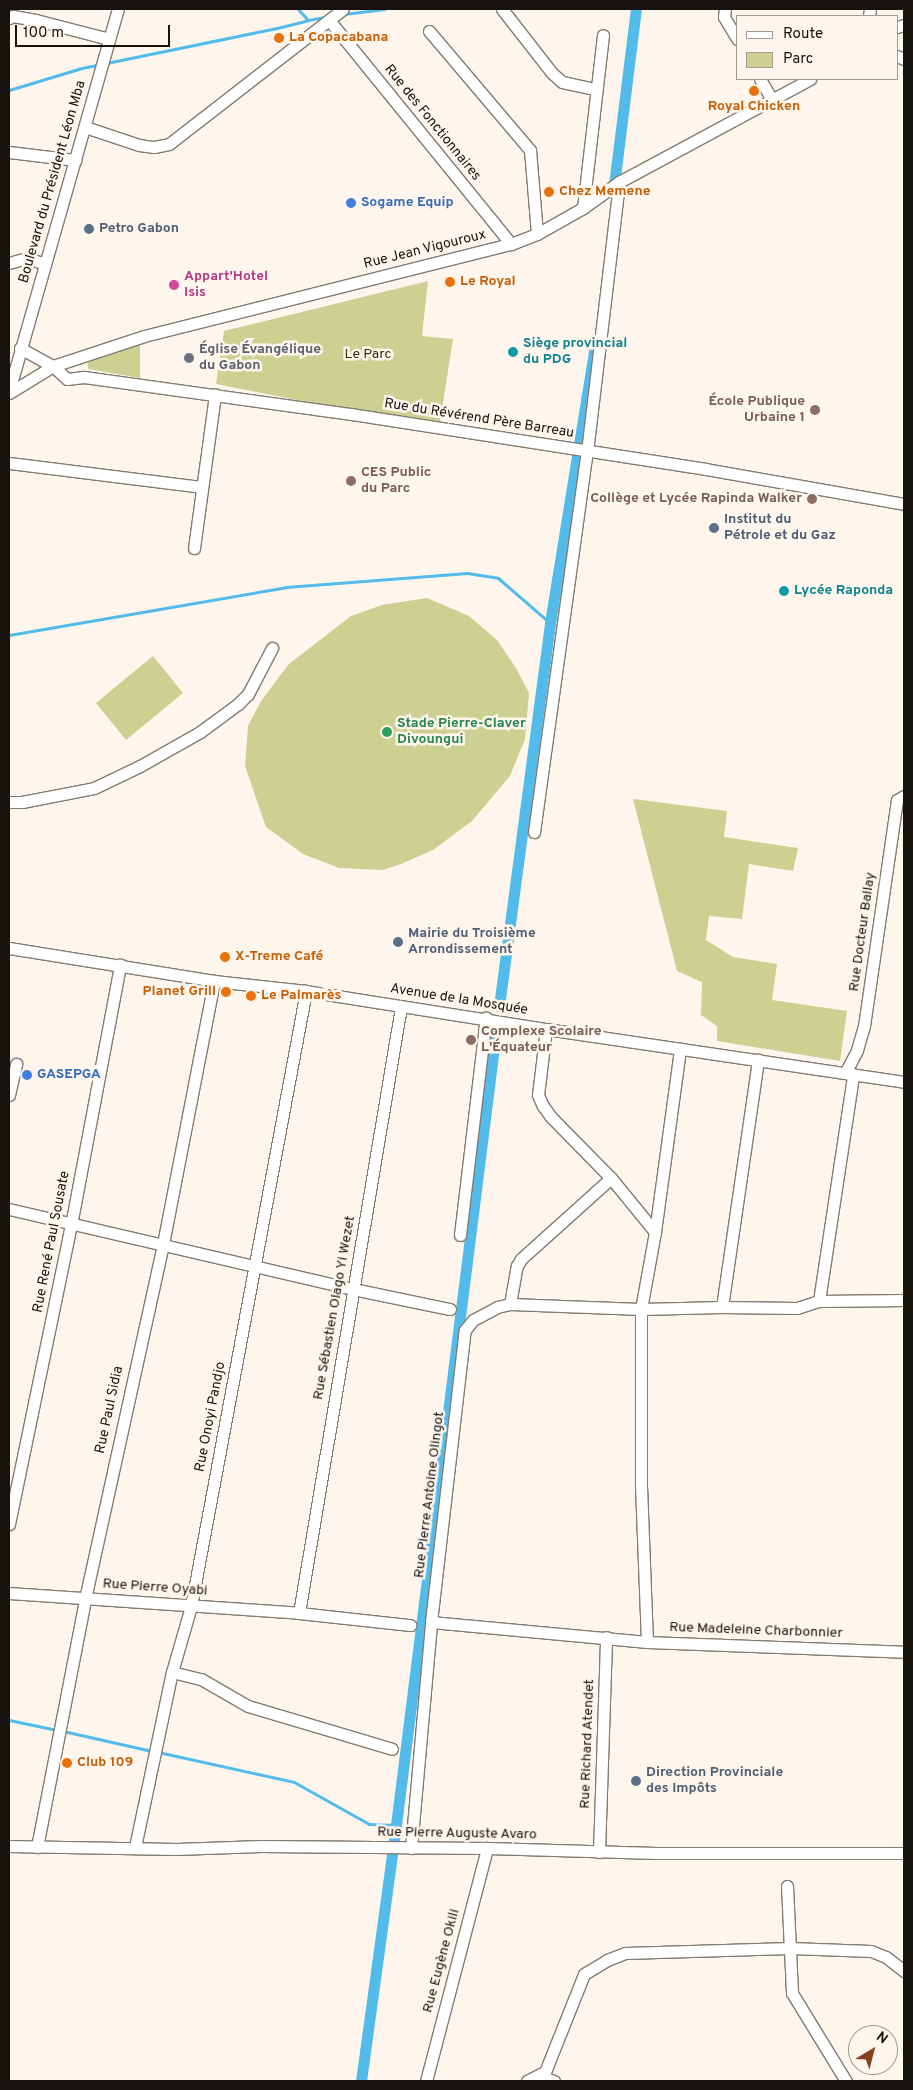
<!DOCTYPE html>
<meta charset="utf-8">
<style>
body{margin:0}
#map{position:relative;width:913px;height:2090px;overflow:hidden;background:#fef6ed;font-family:Overpass,sans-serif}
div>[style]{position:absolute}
.green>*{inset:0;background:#ccd091}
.stream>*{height:3px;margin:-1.5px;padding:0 1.5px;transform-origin:1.5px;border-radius:1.5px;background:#52bbea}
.canal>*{height:11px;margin:-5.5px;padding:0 5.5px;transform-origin:5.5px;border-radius:5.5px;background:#52bbea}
.roads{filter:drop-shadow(1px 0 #837b70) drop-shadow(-1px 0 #837b70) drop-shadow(0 1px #837b70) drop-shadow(0 -1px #837b70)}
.minor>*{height:11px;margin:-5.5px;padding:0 5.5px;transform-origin:5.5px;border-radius:5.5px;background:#fff}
.dots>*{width:14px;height:14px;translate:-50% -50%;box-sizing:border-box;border:2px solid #fef6ed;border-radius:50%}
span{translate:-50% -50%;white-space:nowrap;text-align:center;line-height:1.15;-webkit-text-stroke:5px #fef6ed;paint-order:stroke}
.food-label{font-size:14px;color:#c56008;font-weight:700}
.left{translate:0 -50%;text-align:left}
.right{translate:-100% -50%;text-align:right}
.street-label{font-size:14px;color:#16130e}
.shop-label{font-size:14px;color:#366cbe;font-weight:700}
.service-label{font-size:14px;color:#4e5e75;font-weight:700}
.hotel-label{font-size:14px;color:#b23c85;font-weight:700}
.culture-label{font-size:14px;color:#0d838f;font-weight:700}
.worship-label{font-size:14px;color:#5b616d;font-weight:700}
.park-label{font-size:14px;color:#2f3007}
.education-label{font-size:14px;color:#785e54;font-weight:700}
.leisure-label{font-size:14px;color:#27864d;font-weight:700}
.frame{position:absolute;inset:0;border:10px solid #16130e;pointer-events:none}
.legend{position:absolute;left:736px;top:15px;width:162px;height:65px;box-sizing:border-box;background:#fef6ed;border:1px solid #a19b94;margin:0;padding:6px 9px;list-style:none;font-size:15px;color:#16130e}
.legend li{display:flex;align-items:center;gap:10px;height:25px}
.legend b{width:25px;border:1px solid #a19b94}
.north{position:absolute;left:848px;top:2025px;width:50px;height:50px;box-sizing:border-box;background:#fef6ed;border:1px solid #a19b94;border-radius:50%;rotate:37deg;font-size:14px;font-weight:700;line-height:20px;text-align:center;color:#16130e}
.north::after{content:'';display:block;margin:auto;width:18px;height:22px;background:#88411e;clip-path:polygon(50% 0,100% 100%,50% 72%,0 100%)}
.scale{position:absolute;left:15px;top:25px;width:155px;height:22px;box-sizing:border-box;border:2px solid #16130e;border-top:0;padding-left:6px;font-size:15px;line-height:18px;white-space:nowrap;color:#16130e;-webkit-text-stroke:4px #fef6ed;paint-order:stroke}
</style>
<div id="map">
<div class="green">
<div style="clip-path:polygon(428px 281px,422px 336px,453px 339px,439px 428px,216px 384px,224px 331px)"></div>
<div style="clip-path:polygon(140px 341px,140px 378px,88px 369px,88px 354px)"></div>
<div style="clip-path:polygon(427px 598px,469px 616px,497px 640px,516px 668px,529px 693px,525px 739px,510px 776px,472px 821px,433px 850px,401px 864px,383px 870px,339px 868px,303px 854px,266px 827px,245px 766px,248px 726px,261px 701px,289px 664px,351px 616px,382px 605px)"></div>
<div style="clip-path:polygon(153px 656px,183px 693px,126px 740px,96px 703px)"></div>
<div style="clip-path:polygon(633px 799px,727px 811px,724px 837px,798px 848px,793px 871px,749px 864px,742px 919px,709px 916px,706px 940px,733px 957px,777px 964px,772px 1000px,847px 1011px,840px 1061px,717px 1041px,717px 1026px,701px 1015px,702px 982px,677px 971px)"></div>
</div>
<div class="stream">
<div style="left:298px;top:9px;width:15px;rotate:48deg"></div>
<div style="left:308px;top:20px;width:17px;rotate:-10deg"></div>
<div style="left:344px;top:14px;width:41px;rotate:-7deg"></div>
<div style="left:9px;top:90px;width:76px;rotate:-16.8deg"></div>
<div style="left:82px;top:68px;width:199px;rotate:-11.6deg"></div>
<div style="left:277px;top:28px;width:32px;rotate:-14deg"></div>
<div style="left:9px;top:635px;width:281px;rotate:-9.8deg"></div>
<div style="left:286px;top:587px;width:182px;rotate:-4.4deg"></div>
<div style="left:467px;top:573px;width:31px;rotate:9deg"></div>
<div style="left:498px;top:578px;width:69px;rotate:40.9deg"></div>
<div style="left:9px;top:1720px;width:49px;rotate:11.8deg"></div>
<div style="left:63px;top:1731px;width:91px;rotate:12.7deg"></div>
<div style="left:158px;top:1752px;width:139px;rotate:12.4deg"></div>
<div style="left:294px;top:1782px;width:86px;rotate:29.2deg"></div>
<div style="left:369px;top:1824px;width:27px;rotate:2deg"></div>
</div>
<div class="canal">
<div style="left:613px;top:193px;width:185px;rotate:-82.9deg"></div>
<div style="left:499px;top:1006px;width:386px;rotate:-82.4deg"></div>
<div style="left:550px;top:623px;width:277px;rotate:-80.8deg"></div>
<div style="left:361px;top:2081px;width:258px;rotate:-82.2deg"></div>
<div style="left:396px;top:1825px;width:800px;rotate:-82.82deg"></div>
</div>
<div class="roads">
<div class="minor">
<div style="left:502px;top:9px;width:81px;rotate:52deg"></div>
<div style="left:552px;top:73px;width:13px;rotate:42deg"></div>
<div style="left:562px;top:82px;width:35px;rotate:12deg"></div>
<div style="left:725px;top:9px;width:8px;rotate:97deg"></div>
<div style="left:724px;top:17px;width:26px;rotate:59deg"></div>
<div style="left:869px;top:16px;width:7px;rotate:-82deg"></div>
<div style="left:9px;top:18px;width:4px;rotate:-27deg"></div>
<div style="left:13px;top:16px;width:23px;rotate:10deg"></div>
<div style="left:36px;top:20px;width:75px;rotate:14.6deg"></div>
<div style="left:329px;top:20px;width:289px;rotate:50.9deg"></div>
<div style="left:897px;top:27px;width:7px;rotate:-16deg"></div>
<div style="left:429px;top:31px;width:156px;rotate:49.7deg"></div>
<div style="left:530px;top:150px;width:84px;rotate:85.2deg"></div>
<div style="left:897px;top:56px;width:8px;rotate:23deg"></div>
<div style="left:760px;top:79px;width:24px;rotate:60deg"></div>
<div style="left:85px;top:127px;width:57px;rotate:18.4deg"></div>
<div style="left:139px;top:145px;width:15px;rotate:8deg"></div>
<div style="left:154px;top:147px;width:15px;rotate:-11deg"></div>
<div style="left:169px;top:144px;width:220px;rotate:-37.8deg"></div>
<div style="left:9px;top:152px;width:67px;rotate:6.8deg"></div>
<div style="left:583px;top:208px;width:174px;rotate:-83.4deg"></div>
<div style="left:9px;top:263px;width:19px;rotate:-16deg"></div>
<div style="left:27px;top:258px;width:19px;rotate:18deg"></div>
<div style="left:20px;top:348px;width:38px;rotate:29deg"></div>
<div style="left:53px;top:366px;width:19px;rotate:43deg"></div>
<div style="left:67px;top:379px;width:17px;rotate:-7deg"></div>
<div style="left:84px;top:377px;width:270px;rotate:7.9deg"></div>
<div style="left:351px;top:414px;width:359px;rotate:8.8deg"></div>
<div style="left:706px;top:469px;width:201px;rotate:10deg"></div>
<div style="left:9px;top:391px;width:397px;rotate:-74.1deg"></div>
<div style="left:9px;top:393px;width:52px;rotate:-31.5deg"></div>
<div style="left:53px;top:366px;width:96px;rotate:-18.2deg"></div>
<div style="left:144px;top:336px;width:378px;rotate:-14.1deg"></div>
<div style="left:511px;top:244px;width:28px;rotate:-21deg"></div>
<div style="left:537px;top:234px;width:53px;rotate:-29.5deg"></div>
<div style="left:583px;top:208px;width:44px;rotate:-35.8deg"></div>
<div style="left:619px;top:182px;width:217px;rotate:-28.3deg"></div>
<div style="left:9px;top:463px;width:194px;rotate:7.1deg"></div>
<div style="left:194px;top:548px;width:155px;rotate:-82.2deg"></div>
<div style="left:9px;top:802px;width:13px"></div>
<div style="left:22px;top:802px;width:73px;rotate:-11deg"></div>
<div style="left:94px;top:788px;width:51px;rotate:-25.6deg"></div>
<div style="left:140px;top:766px;width:69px;rotate:-29.5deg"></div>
<div style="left:200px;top:732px;width:47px;rotate:-36.4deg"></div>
<div style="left:238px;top:704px;width:14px;rotate:-45deg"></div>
<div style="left:248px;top:694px;width:52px;rotate:-62.4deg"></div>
<div style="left:534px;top:832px;width:384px;rotate:-82.1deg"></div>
<div style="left:587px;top:452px;width:272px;rotate:-83.2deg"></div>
<div style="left:9px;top:948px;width:208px;rotate:9.1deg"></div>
<div style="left:214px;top:981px;width:93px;rotate:6.2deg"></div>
<div style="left:306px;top:991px;width:243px;rotate:9deg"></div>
<div style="left:546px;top:1029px;width:362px;rotate:8.4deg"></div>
<div style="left:546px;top:1029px;width:66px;rotate:96.9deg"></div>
<div style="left:538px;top:1095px;width:12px;rotate:66deg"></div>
<div style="left:543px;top:1106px;width:14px;rotate:54deg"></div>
<div style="left:551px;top:1117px;width:86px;rotate:45.5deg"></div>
<div style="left:611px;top:1178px;width:70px;rotate:50.8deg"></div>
<div style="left:845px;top:1073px;width:26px;rotate:-62deg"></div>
<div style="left:857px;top:1050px;width:25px;rotate:-74deg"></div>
<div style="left:864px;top:1026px;width:228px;rotate:-81.7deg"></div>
<div style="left:897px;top:800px;width:8px;rotate:-30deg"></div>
<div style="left:9px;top:1095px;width:32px;rotate:-77deg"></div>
<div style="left:9px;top:1209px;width:353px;rotate:13.1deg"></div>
<div style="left:353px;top:1289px;width:99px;rotate:11.7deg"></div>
<div style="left:460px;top:1235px;width:219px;rotate:-83.2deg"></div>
<div style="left:819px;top:1301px;width:229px;rotate:-81.4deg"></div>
<div style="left:510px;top:1304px;width:39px;rotate:-80deg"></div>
<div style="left:517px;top:1266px;width:8px;rotate:-60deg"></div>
<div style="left:521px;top:1259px;width:121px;rotate:-42deg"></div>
<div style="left:722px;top:1307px;width:250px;rotate:-81.7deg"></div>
<div style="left:9px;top:1524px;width:305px;rotate:-78.3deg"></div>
<div style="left:71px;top:1225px;width:265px;rotate:-79.3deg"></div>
<div style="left:9px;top:1593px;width:291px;rotate:3.9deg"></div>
<div style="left:299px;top:1613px;width:112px;rotate:6.2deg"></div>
<div style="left:299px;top:1613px;width:615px;rotate:-80.45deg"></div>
<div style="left:431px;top:1622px;width:217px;rotate:5.3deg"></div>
<div style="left:647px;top:1642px;width:257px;rotate:2.2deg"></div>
<div style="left:647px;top:1642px;width:158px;rotate:-92.2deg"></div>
<div style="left:641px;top:1484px;width:175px;rotate:-90deg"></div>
<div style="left:641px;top:1309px;width:78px;rotate:-79.7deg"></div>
<div style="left:655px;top:1232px;width:185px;rotate:-82.2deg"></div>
<div style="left:172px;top:1672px;width:30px;rotate:14deg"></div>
<div style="left:201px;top:1679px;width:54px;rotate:29.9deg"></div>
<div style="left:248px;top:1706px;width:150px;rotate:16.6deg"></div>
<div style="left:9px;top:1846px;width:167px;rotate:1deg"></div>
<div style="left:176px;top:1849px;width:85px;rotate:-2deg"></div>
<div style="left:261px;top:1846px;width:226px;rotate:0.5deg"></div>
<div style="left:487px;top:1848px;width:169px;rotate:1.7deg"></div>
<div style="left:656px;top:1853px;width:248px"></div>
<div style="left:37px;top:1847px;width:253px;rotate:-79deg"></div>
<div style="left:85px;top:1599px;width:363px;rotate:-77.6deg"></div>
<div style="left:163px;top:1244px;width:268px;rotate:-79deg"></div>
<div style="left:135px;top:1847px;width:179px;rotate:-78.1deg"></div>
<div style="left:172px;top:1672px;width:69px;rotate:-73.9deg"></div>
<div style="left:191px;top:1606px;width:626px;rotate:-79.41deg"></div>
<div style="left:411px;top:1848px;width:227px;rotate:-84.9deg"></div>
<div style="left:431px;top:1622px;width:294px;rotate:-83.4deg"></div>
<div style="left:465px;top:1330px;width:13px;rotate:-51deg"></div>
<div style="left:473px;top:1320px;width:27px;rotate:-28deg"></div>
<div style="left:497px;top:1307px;width:13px;rotate:-13deg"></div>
<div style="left:510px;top:1304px;width:131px;rotate:2.2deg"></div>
<div style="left:641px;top:1309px;width:81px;rotate:-1.4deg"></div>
<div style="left:722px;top:1307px;width:75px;rotate:0.8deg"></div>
<div style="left:797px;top:1308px;width:23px;rotate:-18deg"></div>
<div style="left:819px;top:1301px;width:85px;rotate:-0.7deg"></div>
<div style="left:599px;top:1852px;width:215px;rotate:-88.1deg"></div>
<div style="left:787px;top:1886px;width:107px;rotate:87.3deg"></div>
<div style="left:792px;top:1993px;width:103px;rotate:58.5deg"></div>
<div style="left:540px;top:2076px;width:15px;rotate:20deg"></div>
<div style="left:426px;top:2081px;width:241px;rotate:-75.3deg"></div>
<div style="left:527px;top:2081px;width:20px;rotate:-27deg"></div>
<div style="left:545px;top:2072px;width:105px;rotate:-68.3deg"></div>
<div style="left:584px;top:1974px;width:27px;rotate:-31deg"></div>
<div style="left:607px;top:1960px;width:19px;rotate:-21deg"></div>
<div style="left:625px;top:1953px;width:165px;rotate:-1.7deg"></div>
<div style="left:790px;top:1948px;width:81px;rotate:2.1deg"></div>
<div style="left:871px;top:1951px;width:16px;rotate:22deg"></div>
<div style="left:886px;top:1957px;width:23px;rotate:38deg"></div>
</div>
</div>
<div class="dots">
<div style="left:279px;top:38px;background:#e8710a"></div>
<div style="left:754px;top:91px;background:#e8710a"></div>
<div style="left:549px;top:192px;background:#e8710a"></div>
<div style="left:351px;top:203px;background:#3f7fe0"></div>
<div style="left:89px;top:229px;background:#5c6f8a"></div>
<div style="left:450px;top:282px;background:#e8710a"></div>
<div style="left:174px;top:285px;background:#d1479c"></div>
<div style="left:513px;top:352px;background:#0f9aa8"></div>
<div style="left:189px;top:358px;background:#6b7280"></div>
<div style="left:815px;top:410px;background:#8d6e63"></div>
<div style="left:351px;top:481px;background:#8d6e63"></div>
<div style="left:812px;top:499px;background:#8d6e63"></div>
<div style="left:714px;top:528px;background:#5c6f8a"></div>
<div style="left:784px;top:591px;background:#0f9aa8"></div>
<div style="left:387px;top:732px;background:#2e9e5b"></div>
<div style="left:398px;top:942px;background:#5c6f8a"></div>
<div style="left:225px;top:957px;background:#e8710a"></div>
<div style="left:226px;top:992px;background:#e8710a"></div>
<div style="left:251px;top:996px;background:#e8710a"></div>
<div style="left:471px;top:1040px;background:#8d6e63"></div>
<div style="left:27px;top:1075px;background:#3f7fe0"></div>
<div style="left:67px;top:1763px;background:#e8710a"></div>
<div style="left:636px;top:1781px;background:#5c6f8a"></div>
</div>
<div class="food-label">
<span class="left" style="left:289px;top:38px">La Copacabana</span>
<span style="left:754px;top:107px">Royal Chicken</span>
<span class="left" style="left:559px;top:192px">Chez Memene</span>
<span class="left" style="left:460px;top:282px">Le Royal</span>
<span class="left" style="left:235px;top:957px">X-Treme Café</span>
<span class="right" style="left:216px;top:992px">Planet Grill</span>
<span class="left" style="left:261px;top:996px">Le Palmarès</span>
<span class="left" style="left:77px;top:1763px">Club 109</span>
</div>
<div class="street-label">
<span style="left:432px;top:123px;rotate:51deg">Rue des Fonctionnaires</span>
<span style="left:53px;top:182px;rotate:-74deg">Boulevard du Président Léon Mba</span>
<span style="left:425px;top:250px;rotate:-14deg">Rue Jean Vigouroux</span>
<span style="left:479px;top:419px;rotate:9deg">Rue du Révérend Père Barreau</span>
<span style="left:863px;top:932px;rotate:-82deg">Rue Docteur Ballay</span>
<span style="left:459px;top:1000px;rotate:9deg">Avenue de la Mosquée</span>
<span style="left:52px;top:1242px;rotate:-79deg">Rue René Paul Sousate</span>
<span style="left:335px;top:1308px;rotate:-80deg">Rue Sébastien Olago Yi Wezet</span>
<span style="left:110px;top:1410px;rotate:-78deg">Rue Paul Sidia</span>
<span style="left:211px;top:1417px;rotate:-79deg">Rue Onoyi Pandjo</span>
<span style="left:430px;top:1495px;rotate:-83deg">Rue Pierre Antoine Olingot</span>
<span style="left:155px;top:1588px;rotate:4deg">Rue Pierre Oyabi</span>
<span style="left:756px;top:1631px;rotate:2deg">Rue Madeleine Charbonnier</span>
<span style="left:588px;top:1744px;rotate:-88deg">Rue Richard Atendet</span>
<span style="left:457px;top:1834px;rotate:1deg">Rue Pierre Auguste Avaro</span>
<span style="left:442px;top:1961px;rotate:-75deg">Rue Eugène Okili</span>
</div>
<div class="shop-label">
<span class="left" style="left:361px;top:203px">Sogame Equip</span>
<span class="left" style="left:37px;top:1075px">GASEPGA</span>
</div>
<div class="service-label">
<span class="left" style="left:99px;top:229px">Petro Gabon</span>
<span class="left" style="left:724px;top:528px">Institut du<br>Pétrole et du Gaz</span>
<span class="left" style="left:408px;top:942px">Mairie du Troisième<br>Arrondissement</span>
<span class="left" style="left:646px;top:1781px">Direction Provinciale<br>des Impôts</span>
</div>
<div class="hotel-label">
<span class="left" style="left:184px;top:285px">Appart'Hotel<br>Isis</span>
</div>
<div class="culture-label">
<span class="left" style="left:523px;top:352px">Siège provincial<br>du PDG</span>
<span class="left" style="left:794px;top:591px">Lycée Raponda</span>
</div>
<div class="worship-label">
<span class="left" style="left:199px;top:358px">Église Évangélique<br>du Gabon</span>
</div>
<div class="park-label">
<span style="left:368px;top:355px">Le Parc</span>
</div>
<div class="education-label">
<span class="right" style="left:805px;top:410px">École Publique<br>Urbaine 1</span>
<span class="left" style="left:361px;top:481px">CES Public<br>du Parc</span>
<span class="right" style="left:802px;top:499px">Collège et Lycée Rapinda Walker</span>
<span class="left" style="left:481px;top:1040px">Complexe Scolaire<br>L'Équateur</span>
</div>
<div class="leisure-label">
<span class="left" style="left:397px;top:732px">Stade Pierre-Claver<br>Divoungui</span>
</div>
<div class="frame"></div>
<ul class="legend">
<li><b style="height:6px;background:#fff"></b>Route</li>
<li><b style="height:14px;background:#ccd091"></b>Parc</li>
</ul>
<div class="north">N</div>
<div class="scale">100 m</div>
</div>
